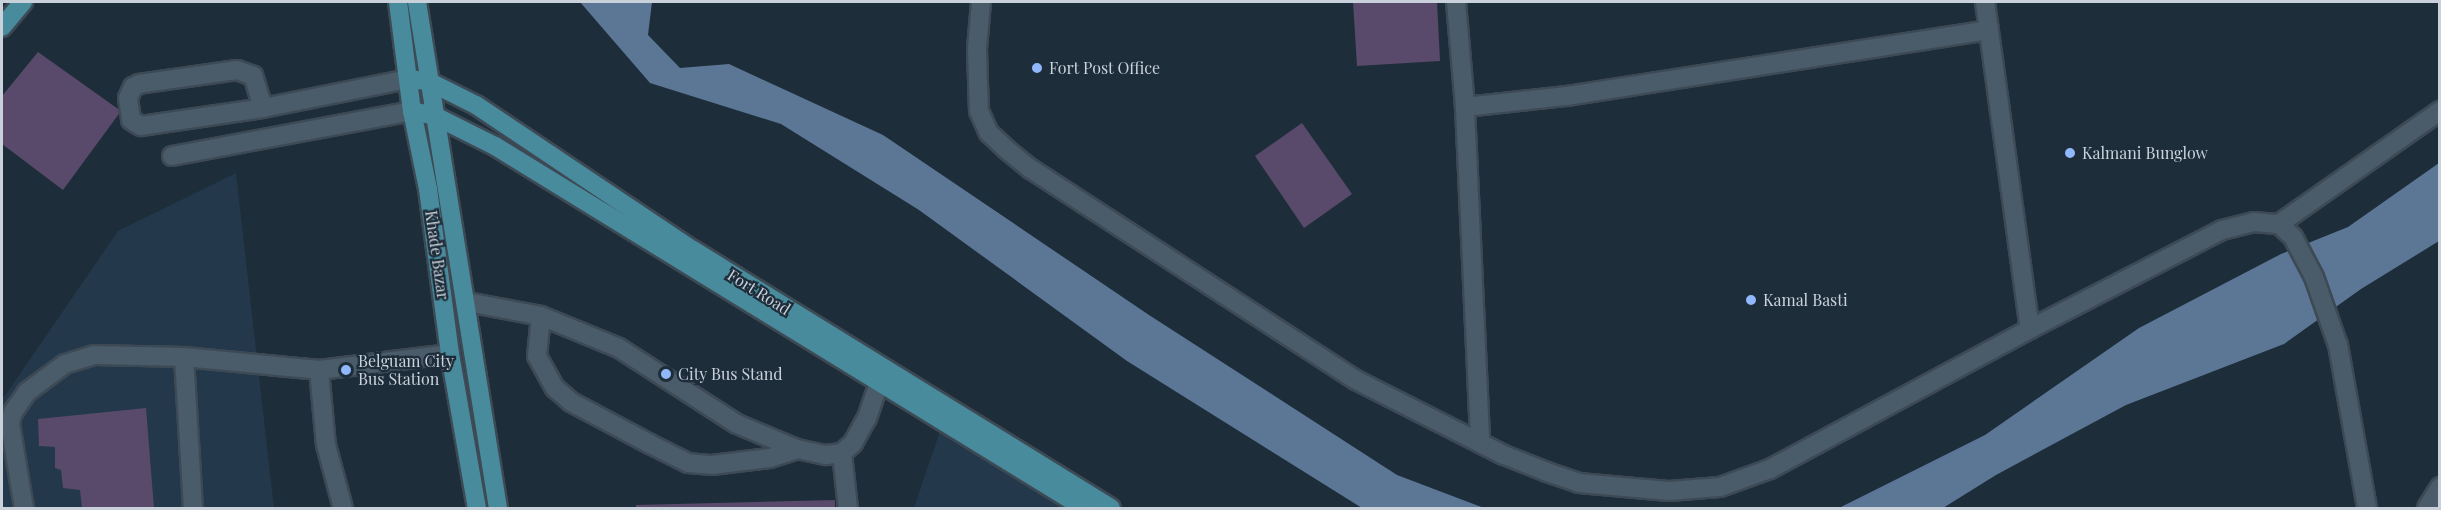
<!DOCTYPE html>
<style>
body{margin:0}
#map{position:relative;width:2441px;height:510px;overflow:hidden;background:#1e2d3a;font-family:"Playfair Display",serif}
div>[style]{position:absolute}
.built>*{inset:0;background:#23384a}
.water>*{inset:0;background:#5b7795}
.building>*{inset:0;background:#59496a}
.roads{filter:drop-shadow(2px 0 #3d4a55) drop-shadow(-2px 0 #3d4a55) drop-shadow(0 2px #3d4a55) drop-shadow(0 -2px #3d4a55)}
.minor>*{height:18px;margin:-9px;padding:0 9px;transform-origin:9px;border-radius:9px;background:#4a5b69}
.major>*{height:18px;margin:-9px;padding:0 9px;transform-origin:9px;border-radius:9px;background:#488b9d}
.dots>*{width:16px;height:16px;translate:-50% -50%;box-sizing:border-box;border:3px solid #1e2d3a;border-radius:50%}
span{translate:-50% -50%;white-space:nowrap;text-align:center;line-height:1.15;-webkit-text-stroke:4.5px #1e2d3a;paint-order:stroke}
.poi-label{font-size:16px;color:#c9d2db}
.left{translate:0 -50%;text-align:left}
.street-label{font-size:16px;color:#c9d2db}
.frame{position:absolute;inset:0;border:3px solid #c9d2db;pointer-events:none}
</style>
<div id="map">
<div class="built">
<div style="clip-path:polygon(236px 173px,274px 508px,2px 508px,2px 400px,118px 231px)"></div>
<div style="clip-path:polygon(941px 428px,1063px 508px,914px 508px)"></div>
</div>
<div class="water">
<div style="clip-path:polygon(580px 2px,652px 2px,648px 35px,680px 68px,729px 64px,883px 135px,1149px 315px,1397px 475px,1484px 508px,1362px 508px,1127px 361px,919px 210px,781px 124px,650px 83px)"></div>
<div style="clip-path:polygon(2439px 163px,2439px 241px,2361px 289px,2284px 344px,2126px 405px,1996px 475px,1943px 508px,1839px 508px,1985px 435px,2139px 328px,2281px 254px,2348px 227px)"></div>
</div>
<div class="building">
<div style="clip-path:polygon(1353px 2px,1437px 2px,1440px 61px,1357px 66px)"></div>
<div style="clip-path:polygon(38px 52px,121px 111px,63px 190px,2px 144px,2px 96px)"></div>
<div style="clip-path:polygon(1302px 123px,1352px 194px,1304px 228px,1255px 156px)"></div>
<div style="clip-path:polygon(146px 408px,154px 508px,82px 508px,80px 490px,63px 488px,61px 470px,55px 468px,55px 447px,39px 446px,38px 419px)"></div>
<div style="clip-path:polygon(835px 500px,835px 508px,636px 508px,636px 505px)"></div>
</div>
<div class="roads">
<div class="minor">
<div style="left:981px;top:2px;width:47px;rotate:94.9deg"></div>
<div style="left:977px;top:49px;width:62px;rotate:88.2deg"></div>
<div style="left:979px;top:111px;width:24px;rotate:66deg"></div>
<div style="left:989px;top:133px;width:23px;rotate:43deg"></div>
<div style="left:1006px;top:149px;width:32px;rotate:39deg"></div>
<div style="left:1031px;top:169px;width:387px;rotate:33deg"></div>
<div style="left:1356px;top:380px;width:166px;rotate:26.9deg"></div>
<div style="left:1504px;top:455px;width:46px;rotate:21.6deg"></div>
<div style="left:1547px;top:472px;width:34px;rotate:19deg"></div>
<div style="left:1579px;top:483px;width:90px;rotate:5.1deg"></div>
<div style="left:1669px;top:491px;width:51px;rotate:-4.5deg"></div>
<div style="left:1720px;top:487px;width:53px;rotate:-19.8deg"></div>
<div style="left:1770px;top:469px;width:295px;rotate:-28.3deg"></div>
<div style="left:2030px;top:329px;width:216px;rotate:-27.3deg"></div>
<div style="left:2222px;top:230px;width:33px;rotate:-14deg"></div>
<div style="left:2254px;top:222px;width:25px;rotate:5deg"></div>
<div style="left:2279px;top:224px;width:19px;rotate:43deg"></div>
<div style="left:2293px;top:237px;width:45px;rotate:62.3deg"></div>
<div style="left:2314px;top:277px;width:72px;rotate:70.6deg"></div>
<div style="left:2338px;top:345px;width:166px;rotate:79.9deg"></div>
<div style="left:1456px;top:2px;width:105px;rotate:85.1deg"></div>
<div style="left:1465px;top:107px;width:336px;rotate:87.4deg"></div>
<div style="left:1985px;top:2px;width:330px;rotate:82.2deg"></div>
<div style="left:1465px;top:107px;width:103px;rotate:-6.2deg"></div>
<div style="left:1567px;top:96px;width:427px;rotate:-8.9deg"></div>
<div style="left:263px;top:108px;width:34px;rotate:-107deg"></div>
<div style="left:253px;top:76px;width:17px;rotate:-159deg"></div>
<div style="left:237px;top:70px;width:99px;rotate:171.9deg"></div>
<div style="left:139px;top:84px;width:7px;rotate:153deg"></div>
<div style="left:133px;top:87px;width:12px;rotate:114deg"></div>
<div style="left:128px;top:98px;width:22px;rotate:82deg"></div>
<div style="left:131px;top:120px;width:12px;rotate:31deg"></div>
<div style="left:141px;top:126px;width:123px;rotate:-8.4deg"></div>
<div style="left:263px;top:108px;width:148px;rotate:-11.3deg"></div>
<div style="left:172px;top:156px;width:244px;rotate:-10.6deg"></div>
<div style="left:2279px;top:224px;width:197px;rotate:-35.1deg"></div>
<div style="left:467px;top:302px;width:75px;rotate:10.7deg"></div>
<div style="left:541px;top:316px;width:84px;rotate:22.3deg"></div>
<div style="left:619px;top:348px;width:140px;rotate:32.8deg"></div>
<div style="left:737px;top:424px;width:65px;rotate:22.6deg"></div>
<div style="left:797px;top:449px;width:30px;rotate:12deg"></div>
<div style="left:826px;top:455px;width:16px;rotate:-7deg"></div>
<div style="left:842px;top:453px;width:15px;rotate:-42deg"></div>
<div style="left:853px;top:443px;width:29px;rotate:-61deg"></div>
<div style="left:867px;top:418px;width:37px;rotate:-71deg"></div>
<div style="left:541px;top:316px;width:40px;rotate:95.7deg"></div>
<div style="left:537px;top:356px;width:37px;rotate:61deg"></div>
<div style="left:555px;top:388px;width:21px;rotate:41deg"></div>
<div style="left:571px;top:402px;width:89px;rotate:28deg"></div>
<div style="left:650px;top:444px;width:42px;rotate:26.6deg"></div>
<div style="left:688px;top:463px;width:24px;rotate:5deg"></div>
<div style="left:712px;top:465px;width:58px;rotate:-6.9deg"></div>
<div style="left:770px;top:458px;width:28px;rotate:-18deg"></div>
<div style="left:184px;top:357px;width:151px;rotate:86.6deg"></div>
<div style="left:319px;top:370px;width:75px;rotate:84.7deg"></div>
<div style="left:326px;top:445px;width:65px;rotate:74.9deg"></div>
<div style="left:842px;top:453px;width:55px;rotate:83.8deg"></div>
<div style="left:24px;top:508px;width:86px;rotate:-99.4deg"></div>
<div style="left:10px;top:423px;width:11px;rotate:-75deg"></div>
<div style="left:13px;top:412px;width:24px;rotate:-55deg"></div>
<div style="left:27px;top:392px;width:47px;rotate:-36.4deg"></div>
<div style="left:65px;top:364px;width:31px;rotate:-17deg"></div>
<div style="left:95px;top:355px;width:89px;rotate:1.3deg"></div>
<div style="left:184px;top:357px;width:136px;rotate:5.5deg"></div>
<div style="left:319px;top:370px;width:132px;rotate:-7deg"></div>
<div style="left:2427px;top:508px;width:25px;rotate:-58deg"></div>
</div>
<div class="major">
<div style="left:398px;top:2px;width:110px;rotate:82.7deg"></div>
<div style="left:412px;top:111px;width:80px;rotate:78.4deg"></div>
<div style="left:428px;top:189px;width:166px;rotate:82.4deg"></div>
<div style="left:450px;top:354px;width:156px;rotate:80.1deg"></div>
<div style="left:417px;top:2px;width:512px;rotate:80.91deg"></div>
<div style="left:2px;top:27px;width:33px;rotate:-50deg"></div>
<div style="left:408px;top:79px;width:20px;rotate:6deg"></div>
<div style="left:428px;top:81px;width:54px;rotate:26.6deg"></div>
<div style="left:476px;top:105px;width:261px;rotate:33.8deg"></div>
<div style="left:693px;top:250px;width:491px;rotate:31.7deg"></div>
<div style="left:412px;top:111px;width:24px;rotate:12deg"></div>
<div style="left:435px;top:116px;width:67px;rotate:26.6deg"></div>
<div style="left:495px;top:146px;width:691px;rotate:31.57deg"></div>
</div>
</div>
<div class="dots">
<div style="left:1037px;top:68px;background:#91b8fd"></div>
<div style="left:2070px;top:153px;background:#91b8fd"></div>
<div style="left:1751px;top:300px;background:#91b8fd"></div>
<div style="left:346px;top:370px;background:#91b8fd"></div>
<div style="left:666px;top:374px;background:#91b8fd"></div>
</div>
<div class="poi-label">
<span class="left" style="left:1049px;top:68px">Fort Post Office</span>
<span class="left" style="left:2082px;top:153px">Kalmani Bunglow</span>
<span class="left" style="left:1763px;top:300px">Kamal Basti</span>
<span class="left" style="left:358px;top:370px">Belguam City<br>Bus Station</span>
<span class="left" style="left:678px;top:374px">City Bus Stand</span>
</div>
<div class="street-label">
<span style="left:437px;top:255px;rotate:82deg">Khade Bazar</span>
<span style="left:759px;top:292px;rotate:32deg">Fort Road</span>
</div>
<div class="frame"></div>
</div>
